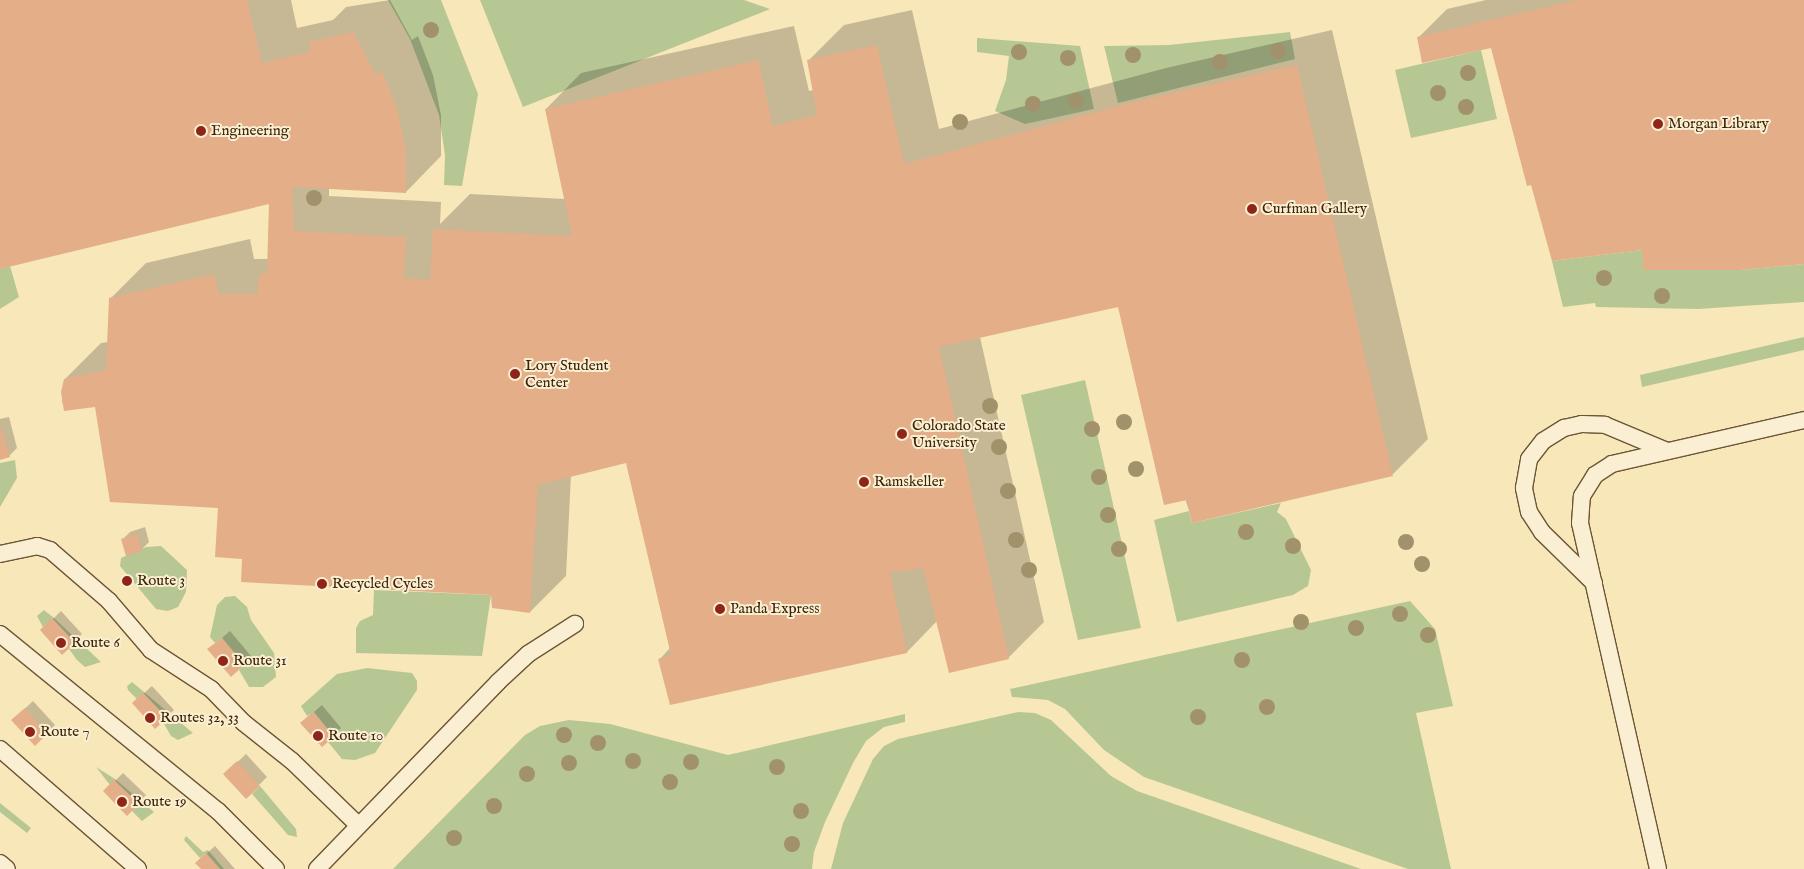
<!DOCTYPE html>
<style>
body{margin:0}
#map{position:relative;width:1804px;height:869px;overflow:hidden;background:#f8e7b9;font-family:"IM FELL English",serif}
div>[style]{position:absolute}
.green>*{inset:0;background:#b7c794}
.shadow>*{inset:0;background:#0003}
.building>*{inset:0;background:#e3ae88}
.roads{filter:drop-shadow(1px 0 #6c5534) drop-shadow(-1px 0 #6c5534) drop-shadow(0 1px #6c5534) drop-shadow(0 -1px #6c5534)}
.lane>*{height:16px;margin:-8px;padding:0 8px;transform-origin:8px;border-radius:8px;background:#faefd2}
.trees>*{width:16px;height:16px;margin:-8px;border-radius:50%;background:#a2926b}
.dots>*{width:14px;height:14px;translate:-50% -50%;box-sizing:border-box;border:2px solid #faefd2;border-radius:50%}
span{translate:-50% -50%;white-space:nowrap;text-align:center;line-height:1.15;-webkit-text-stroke:4px #faefd2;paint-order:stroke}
.poi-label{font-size:15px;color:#3d2408}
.left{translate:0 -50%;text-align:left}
</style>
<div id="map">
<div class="green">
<div style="clip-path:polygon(388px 0,441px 0,478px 94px,462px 186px,444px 185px,445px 155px,439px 115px,410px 39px)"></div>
<div style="clip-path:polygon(480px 0,744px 0,770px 9px,523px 107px)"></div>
<div style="clip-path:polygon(1290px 32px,1295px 59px,1118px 103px,1104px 46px,1169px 45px)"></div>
<div style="clip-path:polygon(977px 38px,1080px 46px,1094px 109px,1025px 124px,995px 111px,1006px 80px,1009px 56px,977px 52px)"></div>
<div style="clip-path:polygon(1481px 50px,1497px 119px,1411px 138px,1395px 70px)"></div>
<div style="clip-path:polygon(1642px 250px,1644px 270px,1740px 270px,1804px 264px,1804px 302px,1698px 309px,1596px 307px,1595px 303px,1563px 307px,1552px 261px)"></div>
<div style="clip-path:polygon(10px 266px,19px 297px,0 309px,0 269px)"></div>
<div style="clip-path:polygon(1804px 337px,1804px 350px,1642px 387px,1640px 375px)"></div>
<div style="clip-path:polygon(1085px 380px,1141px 628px,1078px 640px,1021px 395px)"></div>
<div style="clip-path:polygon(15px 460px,17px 478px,0 507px,0 463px)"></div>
<div style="clip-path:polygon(1281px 503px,1277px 512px,1286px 519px,1311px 570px,1308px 586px,1293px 595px,1177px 622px,1154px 520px,1189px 511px,1192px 523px)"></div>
<div style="clip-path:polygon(161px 546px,187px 570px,186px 592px,178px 607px,168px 611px,156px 609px,120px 566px,121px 558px,146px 547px)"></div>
<div style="clip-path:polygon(374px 590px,491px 595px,482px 656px,356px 653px,356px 628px,360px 621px,373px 615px)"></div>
<div style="clip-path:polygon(235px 596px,247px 607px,251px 620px,274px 653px,276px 677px,263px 687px,249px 687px,239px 670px,244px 664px,222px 638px,215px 643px,210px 637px,217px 605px,225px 597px)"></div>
<div style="clip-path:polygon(1410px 601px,1435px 629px,1453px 706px,1416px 713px,1451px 869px,1408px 869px,1144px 777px,1104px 750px,1065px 709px,1048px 700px,1012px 697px,1010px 689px)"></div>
<div style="clip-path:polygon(44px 610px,54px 618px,101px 662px,85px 667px,77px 660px,69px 649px,75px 643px,52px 619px,43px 627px,37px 616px)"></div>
<div style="clip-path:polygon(367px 668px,412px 673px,417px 681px,417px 690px,375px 753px,355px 760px,342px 759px,328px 742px,334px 737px,314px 712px,307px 716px,301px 706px,337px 674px)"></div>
<div style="clip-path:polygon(132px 682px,193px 733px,178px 740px,171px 736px,163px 722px,167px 718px,144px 694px,137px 699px,128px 690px,127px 686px)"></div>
<div style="clip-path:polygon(1018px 712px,1035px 713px,1051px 720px,1111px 776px,1137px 791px,1361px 869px,831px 869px,843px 823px,873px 759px,884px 746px,898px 739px)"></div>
<div style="clip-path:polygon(905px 714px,905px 722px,884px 727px,866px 741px,853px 763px,825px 822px,814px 852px,812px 869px,393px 869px,525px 735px,540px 726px,569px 720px,610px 724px,728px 755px)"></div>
<div style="clip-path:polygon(96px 767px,115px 779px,154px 812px,142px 821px,132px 811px,139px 804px,114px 781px,110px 785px)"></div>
<div style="clip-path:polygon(260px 786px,296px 829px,297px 837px,288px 835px,252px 794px)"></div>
<div style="clip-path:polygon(0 803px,31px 828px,27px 833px,0 812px)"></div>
<div style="clip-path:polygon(186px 836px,203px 852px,208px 850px,224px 869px,220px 869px,206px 853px,200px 858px,184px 840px)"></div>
</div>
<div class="shadow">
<div style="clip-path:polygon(0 0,291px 0,297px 28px,333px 20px,346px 7px,390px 0,412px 40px,418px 36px,433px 75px,441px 115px,441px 156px,406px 192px,329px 188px,329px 196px,441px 202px,440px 224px,470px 194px,565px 199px,546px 109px,581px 73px,794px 26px,809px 91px,814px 90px,808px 61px,844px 25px,912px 10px,939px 129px,1166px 68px,1332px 30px,1428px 439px,1393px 474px,1193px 522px,1119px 305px,980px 337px,1044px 622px,1008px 658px,937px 621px,907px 652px,660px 659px,670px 648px,627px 461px,571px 475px,566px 576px,530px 612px,492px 594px,244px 558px,219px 507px,96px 405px,65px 410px,62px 401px,65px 379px,101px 343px,108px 342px,111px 298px,146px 263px,250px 239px,254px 259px,268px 259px,270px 202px,0 267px)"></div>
<div style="clip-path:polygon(1486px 0,1804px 0,1804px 261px,1643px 249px,1492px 46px,1419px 37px,1447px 9px)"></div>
<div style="clip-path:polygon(9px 417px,17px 448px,9px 456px,0 458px,0 419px)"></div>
<div style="clip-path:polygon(145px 527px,149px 542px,141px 550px,122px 540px,130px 532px)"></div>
<div style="clip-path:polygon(61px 611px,82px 634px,63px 653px,42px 630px)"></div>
<div style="clip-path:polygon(230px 631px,251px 656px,231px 675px,209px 649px)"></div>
<div style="clip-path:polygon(152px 686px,174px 710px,156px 727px,142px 695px)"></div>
<div style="clip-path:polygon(33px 701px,55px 725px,35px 744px,13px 720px)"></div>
<div style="clip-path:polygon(322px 705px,341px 728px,333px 736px,301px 723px)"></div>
<div style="clip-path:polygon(246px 754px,267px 777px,259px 785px,225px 774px)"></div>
<div style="clip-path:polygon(123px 773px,146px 795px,127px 814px,105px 791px)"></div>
<div style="clip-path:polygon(215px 846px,235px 869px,203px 869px,205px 855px)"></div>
</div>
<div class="building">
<div style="clip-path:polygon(0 0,247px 0,262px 63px,310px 52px,309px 42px,353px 32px,376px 75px,382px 71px,398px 111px,406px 151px,406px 193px,292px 187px,294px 231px,406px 237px,404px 278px,430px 280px,433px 229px,572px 236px,545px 109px,758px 60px,773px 126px,817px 115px,807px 60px,877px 45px,904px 164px,1129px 103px,1297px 65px,1393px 476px,1192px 523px,1187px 500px,1164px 505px,1118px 307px,939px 347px,1009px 659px,949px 673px,923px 568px,890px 573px,907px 653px,670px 705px,658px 659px,671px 655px,626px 463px,538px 485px,530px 613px,492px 608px,491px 595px,241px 582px,242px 559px,215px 557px,218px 508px,110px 502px,95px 407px,64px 411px,61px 392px,64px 379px,106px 370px,109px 298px,214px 274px,219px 294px,257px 294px,259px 275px,267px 272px,269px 204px,0 269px)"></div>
<div style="clip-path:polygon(1577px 0,1804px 0,1804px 264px,1740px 270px,1643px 270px,1642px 250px,1552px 261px,1531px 185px,1527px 186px,1491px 48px,1422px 63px,1417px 37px)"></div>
<div style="clip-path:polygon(0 424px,10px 457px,0 460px)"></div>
<div style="clip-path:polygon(137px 534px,142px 551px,126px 556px,121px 539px)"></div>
<div style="clip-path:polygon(52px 618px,75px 643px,62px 655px,40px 630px)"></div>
<div style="clip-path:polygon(222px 638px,244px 665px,231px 677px,207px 649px)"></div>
<div style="clip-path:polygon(143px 693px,167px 718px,155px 729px,132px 703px)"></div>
<div style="clip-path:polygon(25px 708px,47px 734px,35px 746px,11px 720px)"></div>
<div style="clip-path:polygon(313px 712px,334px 737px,322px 747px,300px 723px)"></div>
<div style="clip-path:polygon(237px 761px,260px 786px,246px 799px,223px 774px)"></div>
<div style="clip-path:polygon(114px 780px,139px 804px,127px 816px,103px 791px)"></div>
<div style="clip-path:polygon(206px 853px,220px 869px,201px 869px,195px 863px)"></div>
</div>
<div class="roads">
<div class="lane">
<div style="left:0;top:554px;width:38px;rotate:-12deg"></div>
<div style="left:37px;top:546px;width:14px;rotate:17deg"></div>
<div style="left:50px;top:550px;width:78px;rotate:40.8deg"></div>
<div style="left:109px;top:601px;width:65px;rotate:49.4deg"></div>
<div style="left:151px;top:650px;width:72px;rotate:33deg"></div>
<div style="left:211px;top:689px;width:47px;rotate:45.9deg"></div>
<div style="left:244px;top:723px;width:61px;rotate:38.4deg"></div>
<div style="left:292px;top:761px;width:92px;rotate:44.1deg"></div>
<div style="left:1594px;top:583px;width:73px;rotate:-135.6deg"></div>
<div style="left:1542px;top:532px;width:24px;rotate:-123deg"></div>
<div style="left:1529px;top:512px;width:25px;rotate:-102deg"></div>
<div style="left:1524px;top:488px;width:29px;rotate:-80deg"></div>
<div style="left:1529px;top:459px;width:23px;rotate:-52deg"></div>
<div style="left:1543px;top:441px;width:25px;rotate:-32deg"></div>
<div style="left:1564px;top:428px;width:18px;rotate:-13deg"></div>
<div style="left:1582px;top:424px;width:23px;rotate:2deg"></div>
<div style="left:1605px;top:425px;width:67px;rotate:22.8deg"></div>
<div style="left:0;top:634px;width:281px;rotate:39.1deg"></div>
<div style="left:218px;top:811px;width:82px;rotate:45deg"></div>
<div style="left:0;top:749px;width:183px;rotate:41deg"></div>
<div style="left:0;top:863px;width:9px;rotate:41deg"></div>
<div style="left:317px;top:869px;width:260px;rotate:-45.9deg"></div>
<div style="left:498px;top:682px;width:41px;rotate:-43deg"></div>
<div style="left:528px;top:654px;width:56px;rotate:-32.6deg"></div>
<div style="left:1658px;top:869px;width:355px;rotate:-102.7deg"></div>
<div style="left:1580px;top:523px;width:27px;rotate:-86deg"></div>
<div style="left:1582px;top:496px;width:25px;rotate:-58deg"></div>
<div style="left:1595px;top:475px;width:20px;rotate:-33deg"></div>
<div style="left:1612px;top:464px;width:197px;rotate:-12.9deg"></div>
</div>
</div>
<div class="trees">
<div style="left:431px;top:30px"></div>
<div style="left:1278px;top:51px"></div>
<div style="left:1019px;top:52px"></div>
<div style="left:1133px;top:55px"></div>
<div style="left:1068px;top:58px"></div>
<div style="left:1220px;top:62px"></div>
<div style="left:1468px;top:73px"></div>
<div style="left:1438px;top:93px"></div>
<div style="left:1076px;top:101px"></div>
<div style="left:1033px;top:104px"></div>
<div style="left:1466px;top:107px"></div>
<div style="left:960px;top:122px"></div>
<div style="left:314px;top:198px"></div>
<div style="left:1604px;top:278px"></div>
<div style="left:1662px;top:296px"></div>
<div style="left:990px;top:406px"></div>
<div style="left:1124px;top:422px"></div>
<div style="left:1092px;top:429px"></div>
<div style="left:999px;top:447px"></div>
<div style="left:1136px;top:469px"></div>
<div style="left:1099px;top:477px"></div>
<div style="left:1008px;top:491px"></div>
<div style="left:1108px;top:515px"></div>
<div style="left:1246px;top:532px"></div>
<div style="left:1016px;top:540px"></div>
<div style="left:1406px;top:542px"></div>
<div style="left:1293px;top:546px"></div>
<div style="left:1119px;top:549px"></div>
<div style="left:1422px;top:564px"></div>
<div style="left:1029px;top:570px"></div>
<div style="left:1400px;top:614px"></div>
<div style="left:1301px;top:622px"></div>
<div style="left:1356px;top:628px"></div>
<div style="left:1428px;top:635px"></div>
<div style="left:1242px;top:660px"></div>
<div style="left:1267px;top:707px"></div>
<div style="left:1198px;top:717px"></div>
<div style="left:564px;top:735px"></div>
<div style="left:598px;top:743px"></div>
<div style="left:633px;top:761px"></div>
<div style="left:691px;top:762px"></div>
<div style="left:569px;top:763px"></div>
<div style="left:777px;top:767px"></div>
<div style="left:527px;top:774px"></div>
<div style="left:670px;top:782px"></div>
<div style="left:494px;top:806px"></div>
<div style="left:801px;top:811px"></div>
<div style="left:454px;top:838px"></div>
<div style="left:792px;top:844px"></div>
</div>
<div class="dots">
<div style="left:1658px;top:124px;background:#8f2418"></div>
<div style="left:201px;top:131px;background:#8f2418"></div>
<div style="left:1252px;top:209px;background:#8f2418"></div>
<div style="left:515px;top:374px;background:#8f2418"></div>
<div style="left:902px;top:434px;background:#8f2418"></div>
<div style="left:864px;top:482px;background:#8f2418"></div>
<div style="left:127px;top:581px;background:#8f2418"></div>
<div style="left:322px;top:584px;background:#8f2418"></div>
<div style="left:720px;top:609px;background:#8f2418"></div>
<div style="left:61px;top:643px;background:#8f2418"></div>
<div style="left:223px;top:661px;background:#8f2418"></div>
<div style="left:150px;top:718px;background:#8f2418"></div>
<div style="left:30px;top:732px;background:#8f2418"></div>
<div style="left:318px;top:736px;background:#8f2418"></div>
<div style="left:122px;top:802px;background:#8f2418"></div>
</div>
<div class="poi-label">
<span class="left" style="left:1668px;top:124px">Morgan Library</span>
<span class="left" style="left:211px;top:131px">Engineering</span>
<span class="left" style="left:1262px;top:209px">Curfman Gallery</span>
<span class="left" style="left:525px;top:374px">Lory Student<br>Center</span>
<span class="left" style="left:912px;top:434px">Colorado State<br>University</span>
<span class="left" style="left:874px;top:482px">Ramskeller</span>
<span class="left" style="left:137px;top:581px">Route 3</span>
<span class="left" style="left:332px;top:584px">Recycled Cycles</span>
<span class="left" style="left:730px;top:609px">Panda Express</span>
<span class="left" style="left:71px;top:643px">Route 6</span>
<span class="left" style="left:233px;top:661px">Route 31</span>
<span class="left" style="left:160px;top:718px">Routes 32, 33</span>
<span class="left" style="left:40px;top:732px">Route 7</span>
<span class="left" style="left:328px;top:736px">Route 10</span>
<span class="left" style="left:132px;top:802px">Route 19</span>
</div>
</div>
